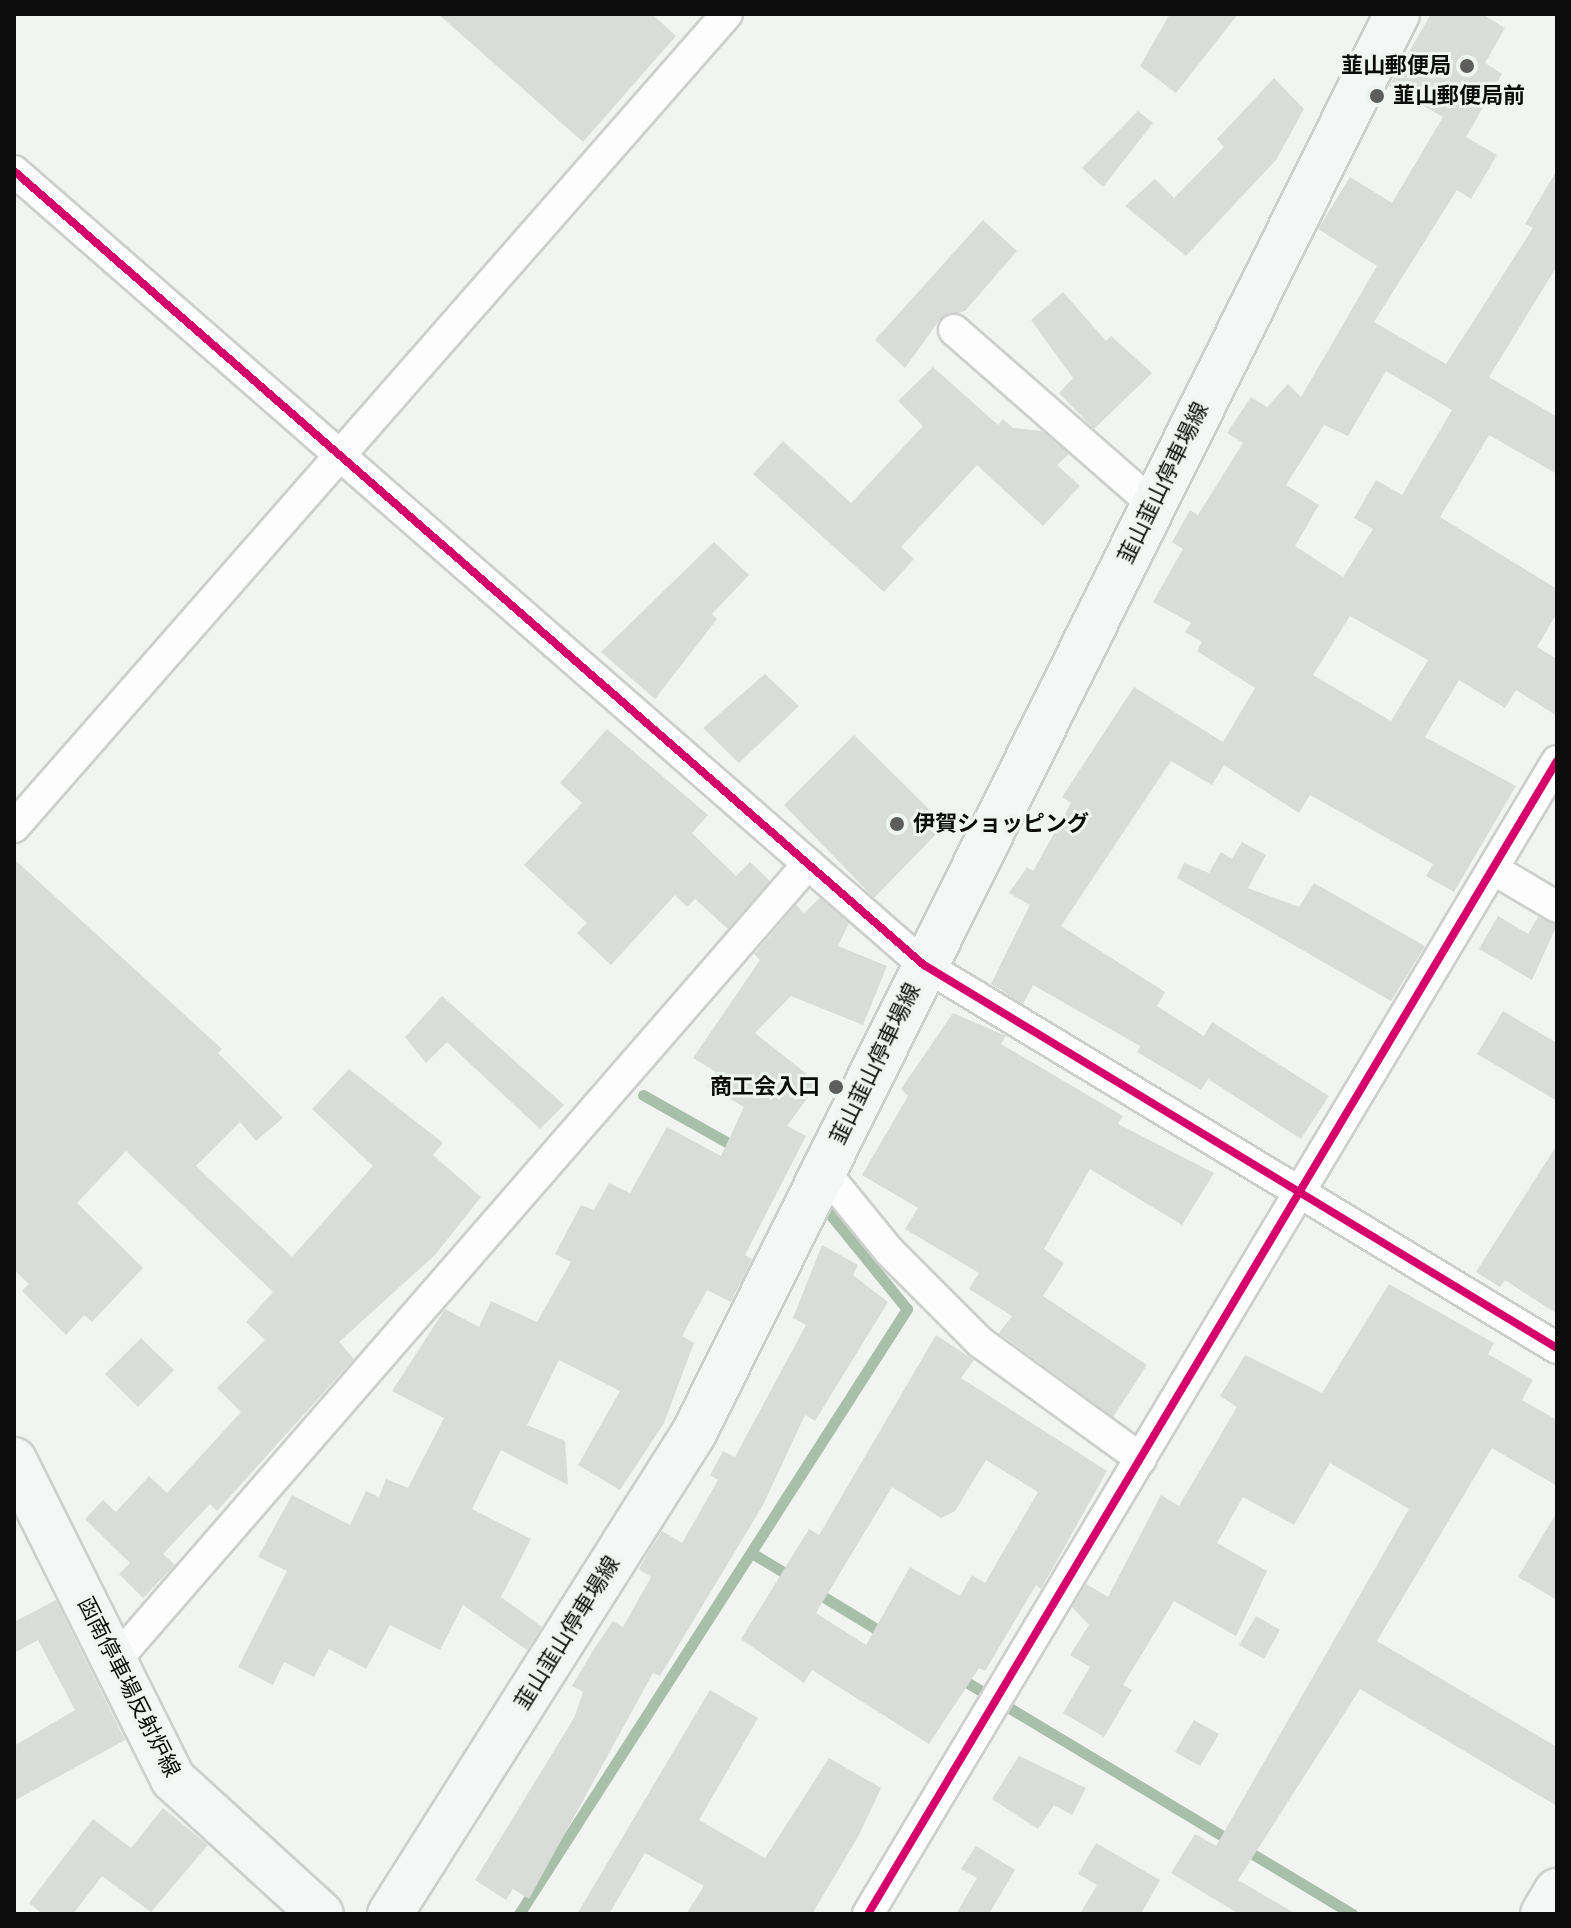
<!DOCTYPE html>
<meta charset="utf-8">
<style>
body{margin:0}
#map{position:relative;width:1571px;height:1928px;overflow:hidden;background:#f2f4f2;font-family:"Roboto Condensed","Noto Sans JP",sans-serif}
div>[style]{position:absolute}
.stream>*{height:11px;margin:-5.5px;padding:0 5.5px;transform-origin:5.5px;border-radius:5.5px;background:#a8c0a9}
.building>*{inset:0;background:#dadcda}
.roads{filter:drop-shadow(2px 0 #cdcfcd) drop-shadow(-2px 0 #cdcfcd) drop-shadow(0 2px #cdcfcd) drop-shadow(0 -2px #cdcfcd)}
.street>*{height:30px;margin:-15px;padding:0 15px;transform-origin:15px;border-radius:15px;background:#fdfdfd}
.secondary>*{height:44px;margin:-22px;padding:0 22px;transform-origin:22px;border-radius:22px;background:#f4f7f5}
.cycleway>*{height:8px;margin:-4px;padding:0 4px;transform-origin:4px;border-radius:4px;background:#d6006c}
.dots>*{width:22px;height:22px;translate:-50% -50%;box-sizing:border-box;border:4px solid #f1f5f1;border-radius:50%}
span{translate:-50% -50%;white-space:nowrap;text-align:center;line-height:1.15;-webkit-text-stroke:6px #f1f5f1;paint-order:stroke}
.poi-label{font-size:22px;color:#0b0c0b;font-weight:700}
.right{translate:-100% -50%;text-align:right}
.left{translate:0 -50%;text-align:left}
.street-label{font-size:22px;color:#0b0c0b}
.frame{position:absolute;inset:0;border:16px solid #0b0c0b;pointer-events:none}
</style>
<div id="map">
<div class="stream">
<div style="left:643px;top:1095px;width:110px;rotate:29.4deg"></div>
<div style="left:755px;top:1555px;width:44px;rotate:31.2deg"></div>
<div style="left:814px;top:1591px;width:87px;rotate:31.3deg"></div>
<div style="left:958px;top:1677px;width:460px;rotate:31deg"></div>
<div style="left:519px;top:1914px;width:719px;rotate:-57.33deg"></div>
<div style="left:907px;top:1309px;width:138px;rotate:-129.1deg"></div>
</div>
<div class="building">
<div style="clip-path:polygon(438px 14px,652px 14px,676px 36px,583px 142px)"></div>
<div style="clip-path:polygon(1170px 14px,1238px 14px,1176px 93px,1140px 66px)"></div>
<div style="clip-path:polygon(evenodd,1431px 14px,1482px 14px,1505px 28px,1485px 63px,1502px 74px,1466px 137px,1497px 155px,1471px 199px,1457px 190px,1374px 322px,1446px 364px,1533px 228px,1525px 224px,1557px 170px,1557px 266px,1489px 377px,1557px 417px,1557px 474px,1489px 435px,1440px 517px,1557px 589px,1557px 613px,1537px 647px,1557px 659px,1557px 716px,1516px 690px,1505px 708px,1459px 680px,1425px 737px,1516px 786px,1454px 892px,1426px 876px,1433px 864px,1310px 795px,1299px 813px,1224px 765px,1212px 785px,1171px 761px,1061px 926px,1165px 992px,1157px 1006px,1204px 1036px,1212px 1022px,1329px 1096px,1301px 1139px,1208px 1079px,1201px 1090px,1137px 1052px,1140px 1046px,1033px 985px,1023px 1004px,991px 984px,1030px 905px,1009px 893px,1027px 867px,1033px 871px,1071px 803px,1062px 797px,1134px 687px,1223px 742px,1255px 688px,1197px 651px,1202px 642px,1185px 632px,1191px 623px,1153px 602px,1183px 549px,1172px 542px,1190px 510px,1198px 515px,1243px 443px,1227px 433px,1251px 397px,1267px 407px,1288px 384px,1301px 397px,1377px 266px,1318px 229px,1350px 177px,1392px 203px,1443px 117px,1389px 86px,1431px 14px,1386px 371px,1452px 410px,1402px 495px,1376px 480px,1354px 518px,1373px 529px,1343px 577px,1295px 546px,1319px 505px,1286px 485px,1324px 425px,1348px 436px,1386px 371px,1431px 14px,1350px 616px,1428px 660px,1391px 721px,1313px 675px,1350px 616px)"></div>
<div style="clip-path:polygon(1274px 78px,1304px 109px,1276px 160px,1186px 256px,1125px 206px,1155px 179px,1174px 198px,1224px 147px,1217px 139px)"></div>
<div style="clip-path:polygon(1138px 111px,1153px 123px,1103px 187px,1082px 168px)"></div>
<div style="clip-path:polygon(983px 220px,1017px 251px,965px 311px,941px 318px,905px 368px,875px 340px)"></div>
<div style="clip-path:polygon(1063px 292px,1106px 341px,1111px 336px,1152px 373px,1094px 429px,1059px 393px,1073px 378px,1031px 320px)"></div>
<div style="clip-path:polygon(933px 367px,998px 425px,1003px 419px,1013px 428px,1042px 431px,1069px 454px,1057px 465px,1080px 486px,1043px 526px,977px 465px,901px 547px,914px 559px,884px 592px,753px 474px,783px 441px,851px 503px,923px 426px,898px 401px)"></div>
<div style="clip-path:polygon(714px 542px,749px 575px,712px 614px,717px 619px,655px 699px,601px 652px)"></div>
<div style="clip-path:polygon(765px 674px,799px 706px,739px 763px,703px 728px)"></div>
<div style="clip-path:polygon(607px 729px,708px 815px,692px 833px,736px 876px,750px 862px,770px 881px,728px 929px,695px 899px,687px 907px,675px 895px,611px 965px,577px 933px,587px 923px,524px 865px,582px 803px,560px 783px)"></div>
<div style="clip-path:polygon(854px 735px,945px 825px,874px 898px,784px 805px)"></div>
<div style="clip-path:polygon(1242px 842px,1266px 855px,1248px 888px,1299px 907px,1314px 883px,1425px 946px,1391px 1001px,1177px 878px,1184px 863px,1209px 873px,1221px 852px,1232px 859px)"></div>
<div style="clip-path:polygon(14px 859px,222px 1049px,218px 1053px,283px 1118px,256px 1141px,240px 1122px,196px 1166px,292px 1257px,373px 1166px,312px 1109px,349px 1069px,443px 1143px,433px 1155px,481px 1197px,435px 1255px,339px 1342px,354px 1359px,217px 1511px,210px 1504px,163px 1554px,175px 1565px,143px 1598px,119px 1574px,130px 1563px,85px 1519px,103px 1500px,116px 1512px,149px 1476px,167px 1493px,241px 1412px,217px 1388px,265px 1340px,246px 1322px,273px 1292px,126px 1151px,77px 1203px,143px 1268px,92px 1322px,84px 1315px,66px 1335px,22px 1291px,29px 1284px,14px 1270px)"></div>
<div style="clip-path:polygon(820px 898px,849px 923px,838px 946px,887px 966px,863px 1025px,791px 996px,755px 1033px,818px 1083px,787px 1126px,806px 1136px,745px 1255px,752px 1259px,731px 1302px,707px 1290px,682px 1336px,694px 1343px,664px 1423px,620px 1490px,578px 1465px,620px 1391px,559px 1360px,527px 1425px,565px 1441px,568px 1485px,501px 1450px,472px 1509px,531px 1539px,501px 1597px,542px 1627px,527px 1650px,463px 1605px,440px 1650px,390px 1625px,366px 1669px,329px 1649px,314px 1677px,284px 1662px,273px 1685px,238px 1667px,287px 1571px,258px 1557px,292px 1495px,350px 1525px,366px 1491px,379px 1497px,386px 1479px,408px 1488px,444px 1418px,392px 1391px,445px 1309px,479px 1327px,491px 1301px,537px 1322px,571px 1262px,555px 1254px,581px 1205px,594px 1210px,609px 1183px,630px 1193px,667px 1127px,721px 1156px,744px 1107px,708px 1086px,716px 1072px,693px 1058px,760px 960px,754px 954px,796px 905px,804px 913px)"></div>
<div style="clip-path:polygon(1498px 916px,1528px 934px,1538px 917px,1557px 925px,1532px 980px,1479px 949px)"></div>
<div style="clip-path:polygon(442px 996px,564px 1105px,540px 1129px,447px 1042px,426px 1063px,405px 1037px)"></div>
<div style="clip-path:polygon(1503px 1011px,1557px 1043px,1557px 1101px,1477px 1054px)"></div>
<div style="clip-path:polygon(953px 1013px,1006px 1036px,1001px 1044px,1123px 1116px,1118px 1124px,1214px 1173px,1182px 1225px,1090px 1169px,1044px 1249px,1064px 1263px,1043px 1296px,1147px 1365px,1113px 1417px,999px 1333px,1012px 1316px,969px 1289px,979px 1273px,905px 1229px,918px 1208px,862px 1175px,908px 1096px,901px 1089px)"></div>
<div style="clip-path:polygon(1557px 1145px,1557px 1314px,1505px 1280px,1500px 1287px,1476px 1272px)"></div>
<div style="clip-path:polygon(822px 1245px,858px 1265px,853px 1275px,888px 1302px,815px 1421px,805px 1415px,763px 1505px,660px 1676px,653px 1673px,529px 1899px,513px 1889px,506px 1900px,475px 1880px,574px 1718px,583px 1692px,572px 1686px,594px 1649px,613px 1621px,623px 1627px,651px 1577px,639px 1569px,646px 1556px,662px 1531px,682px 1543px,718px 1480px,710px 1475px,723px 1451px,735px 1457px,806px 1325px,793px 1318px)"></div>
<div style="clip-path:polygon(1389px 1284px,1494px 1343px,1488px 1354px,1533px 1380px,1522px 1400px,1557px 1420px,1557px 1486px,1492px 1448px,1377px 1641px,1557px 1747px,1557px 1806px,1360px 1689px,1238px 1880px,1296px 1914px,1239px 1914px,1171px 1873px,1195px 1834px,1216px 1846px,1409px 1509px,1330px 1463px,1294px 1525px,1243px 1497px,1217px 1543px,1267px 1571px,1236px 1636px,1174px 1601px,1123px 1685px,1132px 1690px,1104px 1737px,1063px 1713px,1090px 1667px,1070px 1655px,1089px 1625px,1072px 1607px,1086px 1584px,1108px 1597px,1161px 1495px,1179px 1506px,1237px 1407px,1220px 1396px,1245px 1355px,1322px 1393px)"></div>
<div style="clip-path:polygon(evenodd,936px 1335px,974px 1360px,961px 1378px,1107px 1471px,1041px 1589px,1036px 1585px,985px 1671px,979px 1668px,929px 1744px,812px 1670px,804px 1683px,741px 1639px,809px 1529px,819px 1535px,936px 1335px,986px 1460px,1038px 1492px,985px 1583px,972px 1575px,960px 1596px,910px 1567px,866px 1645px,816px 1613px,892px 1487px,941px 1518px,955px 1511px,986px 1460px)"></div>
<div style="clip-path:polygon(141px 1338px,174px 1370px,138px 1407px,105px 1374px)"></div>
<div style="clip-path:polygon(1557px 1512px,1557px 1600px,1518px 1577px)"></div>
<div style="clip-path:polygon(56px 1600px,125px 1740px,14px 1801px,14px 1746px,75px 1710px,38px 1640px,14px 1653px,14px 1622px)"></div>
<div style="clip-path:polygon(1256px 1616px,1280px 1630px,1264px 1659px,1239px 1645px)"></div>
<div style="clip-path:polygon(710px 1690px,758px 1718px,699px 1820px,765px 1858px,829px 1758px,881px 1788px,859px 1835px,812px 1914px,686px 1914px,704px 1886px,645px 1853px,609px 1914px,577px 1914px)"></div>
<div style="clip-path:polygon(1194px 1720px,1219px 1734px,1200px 1766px,1175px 1752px)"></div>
<div style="clip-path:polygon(1019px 1756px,1086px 1788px,1072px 1815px,1054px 1805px,1038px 1829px,992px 1799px)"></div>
<div style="clip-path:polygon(163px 1808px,208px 1845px,151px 1912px,102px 1876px,73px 1914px,43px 1914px,29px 1903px,93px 1819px,131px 1848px)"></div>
<div style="clip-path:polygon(1096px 1843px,1160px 1880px,1141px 1914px,1080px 1914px,1097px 1885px,1078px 1874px)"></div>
<div style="clip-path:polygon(976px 1846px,1015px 1870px,989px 1914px,956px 1914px,977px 1878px,961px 1869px)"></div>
</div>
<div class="roads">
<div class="street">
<div style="left:14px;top:171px;width:1208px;rotate:41.11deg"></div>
<div style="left:924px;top:965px;width:740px;rotate:31.18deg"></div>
<div style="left:954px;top:330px;width:264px;rotate:41.2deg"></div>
<div style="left:14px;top:827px;width:1081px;rotate:-48.75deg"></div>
<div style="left:1493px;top:869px;width:74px;rotate:30.7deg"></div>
<div style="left:823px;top:1170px;width:104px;rotate:50.8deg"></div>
<div style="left:889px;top:1251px;width:129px;rotate:45deg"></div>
<div style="left:980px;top:1342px;width:199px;rotate:36deg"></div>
<div style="left:116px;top:1660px;width:1055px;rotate:-49deg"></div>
<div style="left:868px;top:1914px;width:1343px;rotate:-59.14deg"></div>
</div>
<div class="secondary">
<div style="left:14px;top:1460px;width:356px;rotate:63.5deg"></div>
<div style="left:173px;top:1779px;width:200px;rotate:42.4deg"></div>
<div style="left:390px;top:1914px;width:569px;rotate:-57.71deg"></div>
<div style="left:694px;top:1433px;width:1584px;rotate:-63.65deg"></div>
<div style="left:1543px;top:1914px;width:27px;rotate:-59deg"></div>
</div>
</div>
<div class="cycleway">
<div style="left:14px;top:171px;width:1208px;rotate:41.11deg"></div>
<div style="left:924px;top:965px;width:740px;rotate:31.18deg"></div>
<div style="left:868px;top:1914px;width:1343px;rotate:-59.14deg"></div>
</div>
<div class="dots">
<div style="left:1467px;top:66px;background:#5c5d5c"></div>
<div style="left:1377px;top:96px;background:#5c5d5c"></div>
<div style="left:897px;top:824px;background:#5c5d5c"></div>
<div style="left:836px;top:1087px;background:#5c5d5c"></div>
</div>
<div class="poi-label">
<span class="right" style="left:1451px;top:66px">韮山郵便局</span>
<span class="left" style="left:1393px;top:96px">韮山郵便局前</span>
<span class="left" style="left:913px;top:824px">伊賀ショッピング</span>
<span class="right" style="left:820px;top:1087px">商工会入口</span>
</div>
<div class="street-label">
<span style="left:1163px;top:483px;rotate:-64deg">韮山韮山停車場線</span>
<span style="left:875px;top:1064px;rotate:-64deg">韮山韮山停車場線</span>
<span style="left:567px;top:1633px;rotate:-58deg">韮山韮山停車場線</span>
<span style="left:129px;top:1687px;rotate:63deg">函南停車場反射炉線</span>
</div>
<div class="frame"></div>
</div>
